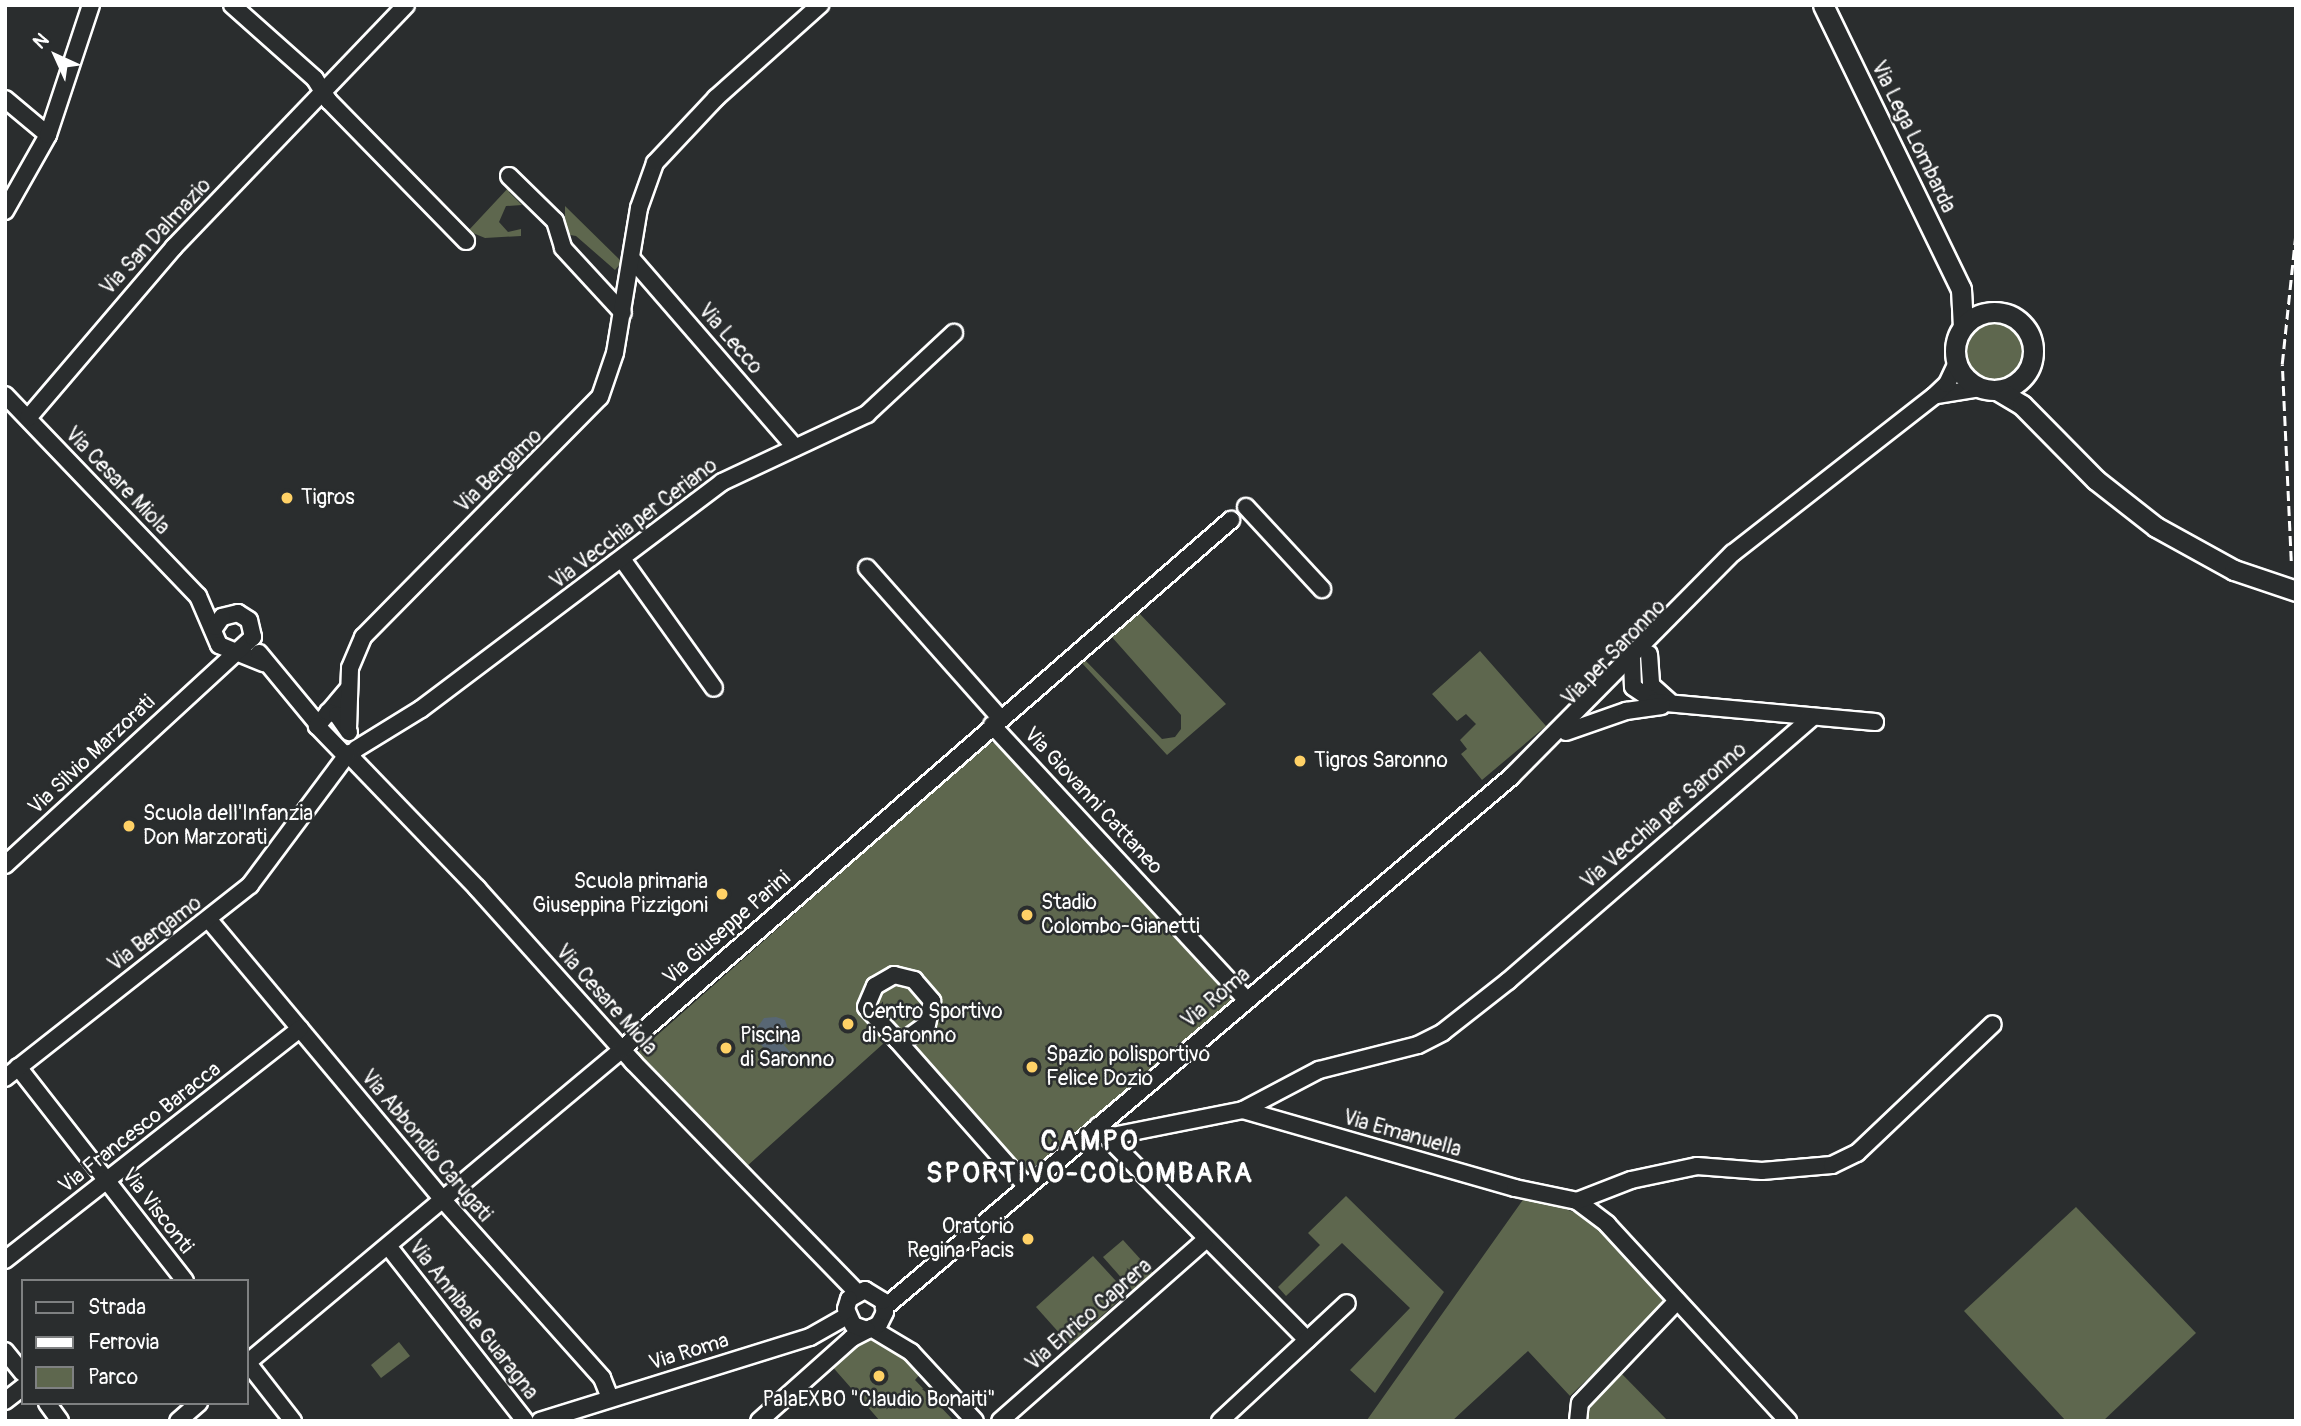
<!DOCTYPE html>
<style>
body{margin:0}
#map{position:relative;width:2301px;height:1426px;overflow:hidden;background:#2a2d2e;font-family:Pangolin,sans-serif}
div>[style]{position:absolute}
.green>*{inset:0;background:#5e674e}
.round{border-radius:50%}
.water>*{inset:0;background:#586774}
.roads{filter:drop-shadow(2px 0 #fff) drop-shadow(-2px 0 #fff) drop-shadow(0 2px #fff) drop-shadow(0 -2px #fff)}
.minor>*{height:16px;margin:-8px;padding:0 8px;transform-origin:8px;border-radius:8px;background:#2a2d2e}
.major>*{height:19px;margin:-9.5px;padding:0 9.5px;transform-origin:9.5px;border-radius:9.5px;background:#2a2d2e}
.major>.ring{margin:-9.5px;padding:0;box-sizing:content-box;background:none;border:19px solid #2a2d2e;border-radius:50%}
.rail>*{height:2.5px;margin-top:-1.25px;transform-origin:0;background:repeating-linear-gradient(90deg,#fff 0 10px,transparent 0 15px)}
.dots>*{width:19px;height:19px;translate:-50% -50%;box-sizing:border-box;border:4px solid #2a2d2e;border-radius:50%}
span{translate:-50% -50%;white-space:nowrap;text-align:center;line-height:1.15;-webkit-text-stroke:5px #2a2d2e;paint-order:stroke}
.street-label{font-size:21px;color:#fff}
.poi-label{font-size:21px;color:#fff}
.left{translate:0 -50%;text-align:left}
.right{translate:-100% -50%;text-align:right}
.district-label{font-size:28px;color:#fff;font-weight:700;letter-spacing:2px}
.frame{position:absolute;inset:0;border:7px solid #fff;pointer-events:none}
.legend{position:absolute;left:21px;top:1279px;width:228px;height:126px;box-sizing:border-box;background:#2a2d2e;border:2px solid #7f8182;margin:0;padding:9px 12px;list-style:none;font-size:21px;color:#fff}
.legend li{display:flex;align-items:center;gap:14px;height:35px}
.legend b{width:35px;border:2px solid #7f8182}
.north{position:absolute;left:21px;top:21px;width:70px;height:70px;-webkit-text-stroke:5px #2a2d2e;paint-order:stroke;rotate:315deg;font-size:19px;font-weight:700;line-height:28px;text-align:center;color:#fff}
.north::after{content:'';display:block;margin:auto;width:24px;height:32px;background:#fff;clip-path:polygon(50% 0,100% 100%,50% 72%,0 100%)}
</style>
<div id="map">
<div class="green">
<div style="clip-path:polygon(511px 185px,509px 192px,522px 205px,506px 206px,499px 222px,508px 232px,521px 229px,521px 236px,485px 238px,468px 231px)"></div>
<div style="clip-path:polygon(565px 206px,622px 262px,615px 270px,576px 236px,565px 234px)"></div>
<div class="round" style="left:1965px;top:321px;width:58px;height:58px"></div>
<div style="clip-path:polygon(1139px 613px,1226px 704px,1167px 755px,1080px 661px,1083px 658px,1162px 739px,1175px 737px,1181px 729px,1181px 715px,1111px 636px)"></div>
<div style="clip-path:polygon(1480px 651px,1546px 726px,1482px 780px,1461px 754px,1467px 749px,1460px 740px,1476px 724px,1466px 714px,1457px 721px,1432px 694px)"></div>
<div style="clip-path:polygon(989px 742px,999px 744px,1232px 990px,1229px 1006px,1028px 1177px,910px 1046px,884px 1043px,746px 1167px,637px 1053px)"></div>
<div style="clip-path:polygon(1527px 1194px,1586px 1217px,1613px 1238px,1669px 1300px,1570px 1396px,1528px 1351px,1452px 1421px,1367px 1420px)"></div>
<div style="clip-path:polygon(1346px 1196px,1444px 1292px,1375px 1393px,1350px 1370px,1410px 1308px,1342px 1243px,1286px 1296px,1278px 1287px,1320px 1245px,1308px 1233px)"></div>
<div style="clip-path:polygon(2076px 1207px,2196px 1333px,2103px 1421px,2066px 1421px,1964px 1311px)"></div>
<div style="clip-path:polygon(1123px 1240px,1153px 1273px,1133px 1291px,1103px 1257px)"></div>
<div style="clip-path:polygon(1093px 1256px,1127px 1293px,1070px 1345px,1036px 1307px)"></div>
<div style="clip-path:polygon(871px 1337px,895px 1344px,921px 1373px,915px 1380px,954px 1421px,880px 1421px,830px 1364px,848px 1347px)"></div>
<div style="clip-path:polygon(399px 1342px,410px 1356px,381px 1378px,371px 1365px)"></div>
<div style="clip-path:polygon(1619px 1371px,1668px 1421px,1587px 1421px,1585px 1409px)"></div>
</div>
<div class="water">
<div style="clip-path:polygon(776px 1017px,785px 1020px,790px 1035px,785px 1045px,776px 1036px,790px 1052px,778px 1063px,752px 1035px,764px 1018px)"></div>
</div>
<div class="roads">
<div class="minor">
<div style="left:232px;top:5px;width:111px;rotate:41.7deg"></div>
<div style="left:315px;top:79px;width:26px;rotate:58deg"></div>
<div style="left:329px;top:101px;width:196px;rotate:45.6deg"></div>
<div style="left:5px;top:99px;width:56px;rotate:39.9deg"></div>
<div style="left:509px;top:176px;width:64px;rotate:44.4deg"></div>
<div style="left:555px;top:221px;width:28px;rotate:73deg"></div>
<div style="left:563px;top:248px;width:88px;rotate:47.3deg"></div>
<div style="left:5px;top:211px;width:87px;rotate:-60.5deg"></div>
<div style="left:48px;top:135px;width:137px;rotate:-71.7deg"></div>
<div style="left:632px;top:259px;width:249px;rotate:49.1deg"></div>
<div style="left:5px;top:395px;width:279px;rotate:46.2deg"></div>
<div style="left:198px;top:596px;width:53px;rotate:66.8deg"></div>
<div style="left:219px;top:645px;width:48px;rotate:22.2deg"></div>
<div style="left:1937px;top:395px;width:45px;rotate:-9deg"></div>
<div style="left:28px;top:418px;width:225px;rotate:-49.5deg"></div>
<div style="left:174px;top:247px;width:335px;rotate:-46.2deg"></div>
<div style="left:1246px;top:507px;width:112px;rotate:47.2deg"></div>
<div style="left:622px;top:559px;width:158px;rotate:54.5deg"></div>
<div style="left:867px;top:568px;width:200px;rotate:48.4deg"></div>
<div style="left:259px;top:653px;width:91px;rotate:50.4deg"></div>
<div style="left:1649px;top:654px;width:31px;rotate:86deg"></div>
<div style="left:1651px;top:685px;width:24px;rotate:42deg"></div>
<div style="left:1632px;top:659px;width:28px;rotate:88deg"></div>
<div style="left:1633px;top:687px;width:27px;rotate:34deg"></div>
<div style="left:1655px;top:702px;width:221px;rotate:5.2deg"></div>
<div style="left:349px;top:688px;width:50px;rotate:130.1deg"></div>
<div style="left:317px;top:726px;width:39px;rotate:46deg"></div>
<div style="left:344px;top:754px;width:10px;rotate:-11deg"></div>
<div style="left:328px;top:712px;width:9px;rotate:18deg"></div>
<div style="left:337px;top:715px;width:21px;rotate:55deg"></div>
<div style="left:992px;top:725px;width:375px;rotate:47.2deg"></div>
<div style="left:348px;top:729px;width:61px;rotate:-88.1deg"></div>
<div style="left:350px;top:668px;width:34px;rotate:-67deg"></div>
<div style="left:363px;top:637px;width:337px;rotate:-45.4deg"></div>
<div style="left:600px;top:397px;width:46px;rotate:-71.2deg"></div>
<div style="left:615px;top:353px;width:147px;rotate:-80.6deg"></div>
<div style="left:639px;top:208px;width:48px;rotate:-70.4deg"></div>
<div style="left:655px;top:163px;width:89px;rotate:-46.8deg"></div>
<div style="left:716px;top:98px;width:140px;rotate:-41.8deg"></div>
<div style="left:1566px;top:732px;width:64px;rotate:-19.3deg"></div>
<div style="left:1626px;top:711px;width:36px;rotate:-8deg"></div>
<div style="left:356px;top:749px;width:76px;rotate:-31.6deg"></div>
<div style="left:421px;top:709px;width:377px;rotate:-37deg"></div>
<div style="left:722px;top:482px;width:160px;rotate:-25.1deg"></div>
<div style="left:867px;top:414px;width:119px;rotate:-43deg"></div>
<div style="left:349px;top:755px;width:185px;rotate:46.1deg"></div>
<div style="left:477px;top:888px;width:234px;rotate:48.1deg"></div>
<div style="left:633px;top:1062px;width:321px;rotate:45.8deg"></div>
<div style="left:5px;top:865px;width:337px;rotate:-42.6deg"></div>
<div style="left:253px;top:637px;width:17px;rotate:-103deg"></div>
<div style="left:249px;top:620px;width:13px;rotate:-148deg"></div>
<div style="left:238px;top:613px;width:16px;rotate:166deg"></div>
<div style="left:222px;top:617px;width:12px;rotate:125deg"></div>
<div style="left:209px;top:920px;width:365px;rotate:50.1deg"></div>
<div style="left:443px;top:1200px;width:239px;rotate:48.2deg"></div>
<div style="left:602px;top:1378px;width:22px;rotate:68deg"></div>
<div style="left:894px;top:975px;width:21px;rotate:14deg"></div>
<div style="left:914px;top:980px;width:28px;rotate:49deg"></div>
<div style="left:932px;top:1001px;width:24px;rotate:102deg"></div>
<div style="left:927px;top:1024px;width:26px;rotate:144deg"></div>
<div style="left:906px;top:1039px;width:9px;rotate:174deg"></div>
<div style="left:897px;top:1040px;width:45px;rotate:-133.2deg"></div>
<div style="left:866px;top:1007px;width:23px;rotate:-67deg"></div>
<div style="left:875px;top:986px;width:22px;rotate:-30deg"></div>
<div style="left:897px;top:1040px;width:196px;rotate:48.5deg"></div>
<div style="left:18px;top:1067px;width:271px;rotate:52deg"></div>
<div style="left:5px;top:1078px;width:312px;rotate:-38.2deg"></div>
<div style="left:250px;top:885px;width:162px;rotate:-53.3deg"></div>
<div style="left:1243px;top:1110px;width:283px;rotate:16deg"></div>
<div style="left:1515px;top:1188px;width:63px;rotate:11.8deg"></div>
<div style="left:1577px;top:1201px;width:38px;rotate:37deg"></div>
<div style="left:1607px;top:1224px;width:268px;rotate:47.4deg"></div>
<div style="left:1098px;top:1126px;width:14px;rotate:51deg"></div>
<div style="left:1107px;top:1137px;width:139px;rotate:-11.2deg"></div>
<div style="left:1243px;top:1110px;width:86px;rotate:-27.8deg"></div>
<div style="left:1319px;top:1070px;width:102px;rotate:-14.2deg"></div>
<div style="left:1418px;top:1045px;width:28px;rotate:-27deg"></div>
<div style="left:1443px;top:1032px;width:83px;rotate:-38.1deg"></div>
<div style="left:1508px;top:981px;width:403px;rotate:-40.9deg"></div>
<div style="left:1107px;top:1137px;width:285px;rotate:45.4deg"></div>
<div style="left:1577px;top:1201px;width:58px;rotate:-21.3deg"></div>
<div style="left:1631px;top:1180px;width:67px;rotate:-12deg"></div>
<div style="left:1697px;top:1166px;width:65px;rotate:4.4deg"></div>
<div style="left:1762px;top:1171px;width:70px;rotate:-4.9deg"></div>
<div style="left:1832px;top:1165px;width:28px;rotate:-26deg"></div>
<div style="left:1857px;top:1153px;width:187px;rotate:-43.5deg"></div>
<div style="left:388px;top:1246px;width:222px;rotate:51.9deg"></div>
<div style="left:5px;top:1260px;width:375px;rotate:-38.1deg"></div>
<div style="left:884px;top:1308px;width:822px;rotate:-40.26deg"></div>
<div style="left:1511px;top:777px;width:315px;rotate:-45.3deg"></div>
<div style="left:1733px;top:553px;width:255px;rotate:-38deg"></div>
<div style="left:1934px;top:396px;width:18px;rotate:-43deg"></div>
<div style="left:1947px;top:384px;width:23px;rotate:-65deg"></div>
<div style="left:871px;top:1328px;width:47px;rotate:31deg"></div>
<div style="left:911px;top:1352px;width:94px;rotate:47.2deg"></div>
<div style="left:5px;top:1351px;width:28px;rotate:51deg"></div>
<div style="left:247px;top:1362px;width:75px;rotate:52.1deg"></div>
<div style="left:247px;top:1363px;width:489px;rotate:-39.9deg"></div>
<div style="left:622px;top:1049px;width:807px;rotate:-40.98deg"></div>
<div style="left:5px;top:1401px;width:23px;rotate:-38deg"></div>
<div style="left:47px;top:1403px;width:22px;rotate:54deg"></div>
<div style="left:178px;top:1421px;width:28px;rotate:-41deg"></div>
<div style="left:540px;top:1421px;width:283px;rotate:-17.3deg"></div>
<div style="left:810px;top:1337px;width:43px;rotate:-29.6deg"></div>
<div style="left:759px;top:1421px;width:125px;rotate:-41.7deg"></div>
<div style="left:852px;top:1338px;width:30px;rotate:-27deg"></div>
<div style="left:879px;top:1324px;width:13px;rotate:-63deg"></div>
<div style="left:885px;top:1312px;width:11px;rotate:-100deg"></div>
<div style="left:883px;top:1301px;width:21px;rotate:-149deg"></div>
<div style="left:865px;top:1290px;width:18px;rotate:151deg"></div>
<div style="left:849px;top:1299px;width:10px;rotate:107deg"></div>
<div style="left:846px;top:1309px;width:17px;rotate:66deg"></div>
<div style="left:853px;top:1325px;width:15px;rotate:20deg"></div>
<div style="left:1000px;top:1421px;width:273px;rotate:-41.4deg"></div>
<div style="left:1220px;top:1421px;width:173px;rotate:-42.9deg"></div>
<div style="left:1578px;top:1421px;width:18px;rotate:-84deg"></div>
<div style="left:1580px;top:1403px;width:141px;rotate:-46.4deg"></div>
</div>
<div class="major">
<div style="left:1823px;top:5px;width:316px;rotate:64.1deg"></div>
<div style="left:1961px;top:289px;width:38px;rotate:87deg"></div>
<div class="ring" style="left:1955px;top:312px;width:59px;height:59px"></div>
<div style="left:1997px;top:390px;width:29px;rotate:31deg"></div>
<div style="left:2022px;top:405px;width:105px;rotate:45.4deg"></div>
<div style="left:2096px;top:480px;width:76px;rotate:38.1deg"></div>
<div style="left:2156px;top:527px;width:89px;rotate:28.9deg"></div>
<div style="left:2234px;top:570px;width:65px;rotate:18.7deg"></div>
</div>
</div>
<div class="rail">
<div style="left:2291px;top:561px;width:197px;rotate:-92.6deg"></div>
<div style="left:2282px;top:364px;width:134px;rotate:-84deg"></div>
<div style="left:2296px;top:634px;width:3px;rotate:90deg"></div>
</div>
<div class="dots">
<div style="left:287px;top:498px;background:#ffd166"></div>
<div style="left:1300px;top:761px;background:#ffd166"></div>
<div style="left:129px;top:826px;background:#ffd166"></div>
<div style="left:722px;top:894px;background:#ffd166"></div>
<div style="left:1027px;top:915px;background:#ffd166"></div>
<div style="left:848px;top:1024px;background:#ffd166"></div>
<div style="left:726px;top:1048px;background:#ffd166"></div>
<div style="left:1032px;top:1067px;background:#ffd166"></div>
<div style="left:1028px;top:1239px;background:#ffd166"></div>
<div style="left:879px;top:1376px;background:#ffd166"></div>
</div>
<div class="street-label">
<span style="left:1913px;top:137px;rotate:64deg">Via Lega Lombarda</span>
<span style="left:156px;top:237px;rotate:-47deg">Via San Dalmazio</span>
<span style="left:730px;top:339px;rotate:49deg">Via Lecco</span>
<span style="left:499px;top:471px;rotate:-44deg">Via Bergamo</span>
<span style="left:117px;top:481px;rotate:46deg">Via Cesare Miola</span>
<span style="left:634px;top:524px;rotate:-37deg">Via Vecchia per Ceriano</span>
<span style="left:1614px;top:653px;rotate:-46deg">Via per Saronno</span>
<span style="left:92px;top:755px;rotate:-43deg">Via Silvio Marzorati</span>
<span style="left:1093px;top:801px;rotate:47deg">Via Giovanni Cattaneo</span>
<span style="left:1664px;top:816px;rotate:-41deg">Via Vecchia per Saronno</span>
<span style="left:727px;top:928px;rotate:-41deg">Via Giuseppe Parini</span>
<span style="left:155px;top:934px;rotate:-37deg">Via Bergamo</span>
<span style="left:1216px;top:998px;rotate:-40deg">Via Roma</span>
<span style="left:606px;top:1000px;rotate:48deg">Via Cesare Miola</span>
<span style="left:140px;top:1128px;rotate:-38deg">Via Francesco Baracca</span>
<span style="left:1402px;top:1134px;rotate:16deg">Via Emanuella</span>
<span style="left:426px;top:1146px;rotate:50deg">Via Abbondio Carugati</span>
<span style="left:157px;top:1211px;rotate:52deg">Via Visconti</span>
<span style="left:1089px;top:1315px;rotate:-41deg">Via Enrico Caprera</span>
<span style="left:473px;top:1320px;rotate:52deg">Via Annibale Guaragna</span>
<span style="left:689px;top:1352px;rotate:-17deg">Via Roma</span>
</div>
<div class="poi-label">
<span class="left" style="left:301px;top:498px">Tigros</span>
<span class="left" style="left:1314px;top:761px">Tigros Saronno</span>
<span class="left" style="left:143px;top:826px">Scuola dell'Infanzia<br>Don Marzorati</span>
<span class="right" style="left:708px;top:894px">Scuola primaria<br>Giuseppina Pizzigoni</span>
<span class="left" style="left:1041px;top:915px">Stadio<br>Colombo-Gianetti</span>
<span class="left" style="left:862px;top:1024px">Centro Sportivo<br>di Saronno</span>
<span class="left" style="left:740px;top:1048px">Piscina<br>di Saronno</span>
<span class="left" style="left:1046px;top:1067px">Spazio polisportivo<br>Felice Dozio</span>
<span class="right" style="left:1014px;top:1239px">Oratorio<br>Regina Pacis</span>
<span style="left:879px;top:1400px">PalaEXBO "Claudio Bonaiti"</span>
</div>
<div class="district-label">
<span style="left:1090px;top:1158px">CAMPO<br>SPORTIVO-COLOMBARA</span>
</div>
<div class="frame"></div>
<ul class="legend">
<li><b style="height:9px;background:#2a2d2e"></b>Strada</li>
<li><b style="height:9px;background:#fff"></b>Ferrovia</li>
<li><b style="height:19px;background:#5e674e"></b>Parco</li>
</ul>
<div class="north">N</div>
</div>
